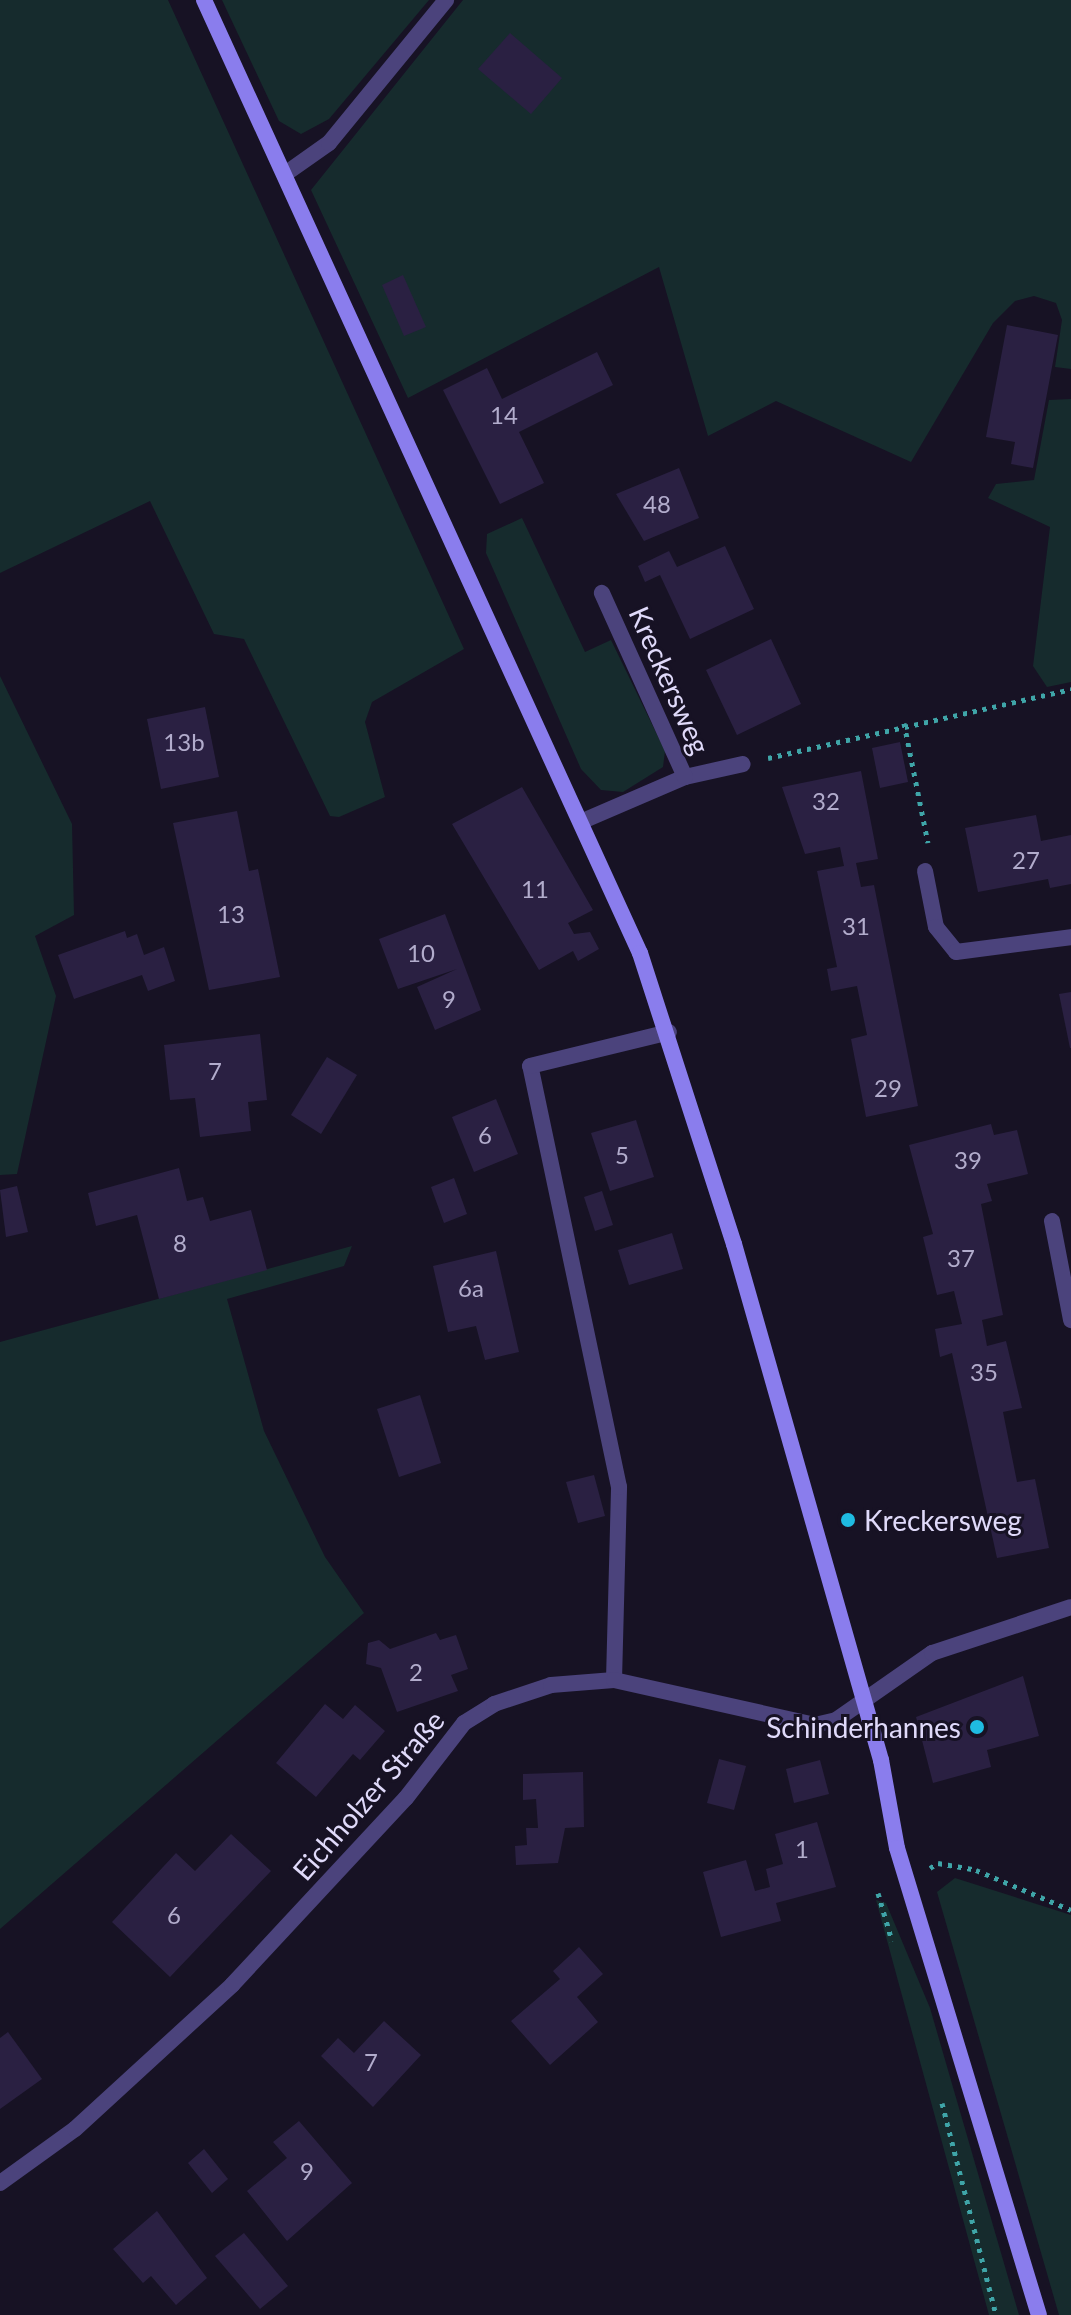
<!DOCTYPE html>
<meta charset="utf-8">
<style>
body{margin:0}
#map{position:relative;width:1071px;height:2315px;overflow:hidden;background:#171224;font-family:Lato,sans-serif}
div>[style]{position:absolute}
.green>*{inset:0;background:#162b2d}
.building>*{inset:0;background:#2a2042}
.path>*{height:5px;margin-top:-2.5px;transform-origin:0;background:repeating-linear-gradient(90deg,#3fa5a8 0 4px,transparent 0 10px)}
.lane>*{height:16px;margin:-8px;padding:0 8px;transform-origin:8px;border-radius:8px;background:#4b437c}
.street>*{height:16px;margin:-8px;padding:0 8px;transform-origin:8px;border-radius:8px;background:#4b437c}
.secondary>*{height:16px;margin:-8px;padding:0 8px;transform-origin:8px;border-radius:8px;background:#8a7ded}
.dots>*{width:22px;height:22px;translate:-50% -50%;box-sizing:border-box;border:4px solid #171224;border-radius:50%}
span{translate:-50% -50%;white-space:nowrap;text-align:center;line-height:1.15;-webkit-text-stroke:6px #171224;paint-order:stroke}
.number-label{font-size:24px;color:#b2accc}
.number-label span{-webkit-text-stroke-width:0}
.street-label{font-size:28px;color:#e0dafa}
.poi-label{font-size:28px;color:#e0dafa}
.left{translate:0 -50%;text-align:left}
.right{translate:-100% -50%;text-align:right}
</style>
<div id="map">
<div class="green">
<div style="clip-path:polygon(0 0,168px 0,464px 649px,372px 702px,365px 722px,385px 797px,339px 817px,330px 816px,244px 639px,214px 634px,150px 501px,0 573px)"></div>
<div style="clip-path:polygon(222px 0,429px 0,329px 119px,301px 134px,279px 121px)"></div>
<div style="clip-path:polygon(463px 0,1071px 0,1071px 369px,1055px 367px,1062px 320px,1056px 303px,1034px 296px,1015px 301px,993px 323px,911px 462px,776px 401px,708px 436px,659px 267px,408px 398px,311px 190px)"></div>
<div style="clip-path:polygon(1071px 399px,1071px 682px,1047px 687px,1033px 666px,1050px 527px,988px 498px,996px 484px,1034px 480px,1049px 400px)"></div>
<div style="clip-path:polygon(522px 518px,585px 652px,611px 640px,665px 751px,663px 767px,623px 792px,601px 790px,581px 769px,486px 553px,487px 534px)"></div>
<div style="clip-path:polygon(0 676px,72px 824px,74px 915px,35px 936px,56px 996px,17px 1174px,0 1175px)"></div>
<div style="clip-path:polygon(352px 1246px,344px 1266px,227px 1299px,264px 1431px,325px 1557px,364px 1613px,0 1929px,0 1342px)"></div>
<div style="clip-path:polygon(955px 1878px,1071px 1915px,1071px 2315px,1059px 2315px,937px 1892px)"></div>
<div style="clip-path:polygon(876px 1900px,886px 1903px,930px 2008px,1019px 2315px,989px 2315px)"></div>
</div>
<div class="building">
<div style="clip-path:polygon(510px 33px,562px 78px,531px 114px,478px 69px)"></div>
<div style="clip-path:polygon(403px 275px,426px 327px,404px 336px,382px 285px)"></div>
<div style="clip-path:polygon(1007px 325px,1058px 335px,1033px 468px,1011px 464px,1015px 442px,986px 437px)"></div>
<div style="clip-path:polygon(597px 352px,613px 385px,519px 432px,544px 483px,500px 504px,443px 390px,487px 368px,502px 399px)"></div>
<div style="clip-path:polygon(679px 468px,699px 518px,644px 541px,616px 494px)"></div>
<div style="clip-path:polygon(725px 546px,754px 609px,690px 639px,660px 575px,645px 582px,638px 566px,669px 551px,677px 567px)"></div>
<div style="clip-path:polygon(771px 639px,801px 704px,737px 735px,706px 670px)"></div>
<div style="clip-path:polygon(205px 707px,219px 777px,161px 789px,147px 719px)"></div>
<div style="clip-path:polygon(900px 742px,908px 782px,880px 788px,872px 748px)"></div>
<div style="clip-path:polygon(861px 771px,878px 859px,856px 863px,861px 887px,874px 885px,918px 1106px,866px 1117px,851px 1039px,867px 1035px,857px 986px,831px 991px,827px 969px,837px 967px,817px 871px,844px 866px,840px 847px,805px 854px,782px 787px)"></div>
<div style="clip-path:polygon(522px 787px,593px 910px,568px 923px,574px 934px,590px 932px,599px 949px,578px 961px,573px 951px,539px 970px,452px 824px)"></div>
<div style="clip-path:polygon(237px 811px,249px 871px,258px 869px,280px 977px,209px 990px,173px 823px)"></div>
<div style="clip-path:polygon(1036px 815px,1041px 841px,1071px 835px,1071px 884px,1050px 888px,1048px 879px,978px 892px,965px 828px)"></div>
<div style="clip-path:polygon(445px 914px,481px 1010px,435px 1030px,417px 987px,457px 969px,398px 989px,379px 939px)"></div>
<div style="clip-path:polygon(125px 931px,127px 938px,137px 934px,144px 955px,164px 947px,175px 981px,148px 991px,142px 975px,74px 999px,58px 955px)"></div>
<div style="clip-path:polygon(1071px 992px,1071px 1048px,1070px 1048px,1059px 994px)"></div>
<div style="clip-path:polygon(260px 1034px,267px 1100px,248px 1102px,251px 1131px,200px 1137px,195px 1098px,170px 1100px,164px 1045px)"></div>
<div style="clip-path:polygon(327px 1057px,357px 1075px,321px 1134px,291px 1115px)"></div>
<div style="clip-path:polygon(496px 1099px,518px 1154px,474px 1172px,452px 1117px)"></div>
<div style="clip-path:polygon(636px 1120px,654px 1177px,610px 1191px,591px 1133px)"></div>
<div style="clip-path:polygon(991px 1124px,994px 1135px,1017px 1130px,1028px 1174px,987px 1184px,992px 1201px,981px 1204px,1003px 1315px,982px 1320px,987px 1346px,1006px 1341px,1022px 1408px,1003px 1412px,1017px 1482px,1035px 1479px,1049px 1548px,997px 1558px,952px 1353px,940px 1357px,935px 1329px,962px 1324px,954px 1291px,937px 1295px,923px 1237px,933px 1234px,909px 1145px)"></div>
<div style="clip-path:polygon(179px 1168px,187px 1201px,203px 1197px,210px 1221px,251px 1210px,267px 1270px,159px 1299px,137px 1215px,96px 1226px,88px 1193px)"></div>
<div style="clip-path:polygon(454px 1178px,467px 1214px,444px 1223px,431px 1187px)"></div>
<div style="clip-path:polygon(17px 1186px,28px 1232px,6px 1237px,0 1190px)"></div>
<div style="clip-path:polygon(602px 1191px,613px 1225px,595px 1231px,584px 1197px)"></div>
<div style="clip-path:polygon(672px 1233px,683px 1269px,629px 1285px,618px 1250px)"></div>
<div style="clip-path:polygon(496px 1251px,519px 1352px,485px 1360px,476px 1326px,448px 1332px,433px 1266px)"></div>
<div style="clip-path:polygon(420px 1395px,441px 1463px,399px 1477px,377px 1409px)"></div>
<div style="clip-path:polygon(594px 1475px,605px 1516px,578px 1523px,566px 1482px)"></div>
<div style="clip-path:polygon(436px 1633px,440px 1640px,456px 1635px,468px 1669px,451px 1675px,458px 1691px,397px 1712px,381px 1668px,366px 1664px,368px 1643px,379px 1640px,390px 1649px)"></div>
<div style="clip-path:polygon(1023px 1676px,1039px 1736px,987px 1750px,991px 1767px,933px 1783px,916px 1717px)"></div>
<div style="clip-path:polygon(325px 1704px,343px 1719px,355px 1705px,385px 1731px,360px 1760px,353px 1754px,316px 1797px,276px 1763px)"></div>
<div style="clip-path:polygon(719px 1759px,746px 1766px,734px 1810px,707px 1803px)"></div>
<div style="clip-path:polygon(820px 1760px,829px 1794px,794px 1803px,786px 1769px)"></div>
<div style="clip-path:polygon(583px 1772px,584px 1827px,565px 1828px,558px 1863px,516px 1865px,515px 1846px,527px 1845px,526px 1828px,538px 1828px,536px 1799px,523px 1800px,523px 1774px)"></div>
<div style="clip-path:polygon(817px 1822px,836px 1887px,776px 1903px,781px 1921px,721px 1937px,703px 1872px,746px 1860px,755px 1891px,770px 1887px,766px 1869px,783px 1864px,775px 1834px)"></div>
<div style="clip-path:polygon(231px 1834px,271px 1871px,170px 1977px,112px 1922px,176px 1853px,195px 1871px)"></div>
<div style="clip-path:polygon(579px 1947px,603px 1974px,577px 1997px,598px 2022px,550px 2065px,511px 2021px,560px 1979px,553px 1971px)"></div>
<div style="clip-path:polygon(384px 2021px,421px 2055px,373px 2107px,321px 2056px,338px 2038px,354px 2053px)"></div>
<div style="clip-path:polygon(8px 2032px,42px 2079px,0 2109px,0 2038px)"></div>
<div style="clip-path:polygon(299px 2121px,352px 2183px,287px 2241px,247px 2191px,287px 2158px,273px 2142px)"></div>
<div style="clip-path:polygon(204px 2149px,228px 2179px,212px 2193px,188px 2163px)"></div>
<div style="clip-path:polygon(157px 2211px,207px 2278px,176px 2305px,151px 2276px,143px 2283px,113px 2249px)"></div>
<div style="clip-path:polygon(244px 2233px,288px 2286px,260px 2309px,215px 2256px)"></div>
</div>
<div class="path">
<div style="left:904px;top:723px;width:122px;rotate:78.7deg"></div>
<div style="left:768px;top:758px;width:311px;rotate:-12.8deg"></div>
<div style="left:930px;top:1868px;width:9px;rotate:-32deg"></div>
<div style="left:938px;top:1863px;width:39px;rotate:10deg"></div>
<div style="left:976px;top:1870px;width:103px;rotate:22.8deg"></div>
<div style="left:878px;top:1893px;width:50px;rotate:73.7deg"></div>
<div style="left:942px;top:2103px;width:219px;rotate:75.7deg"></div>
</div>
<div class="lane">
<div style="left:685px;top:777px;width:59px;rotate:-12.6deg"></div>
<div style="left:585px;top:820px;width:109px;rotate:-23.3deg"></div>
<div style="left:685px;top:777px;width:202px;rotate:-114.3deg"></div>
<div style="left:614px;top:1680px;width:193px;rotate:-88.5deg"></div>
<div style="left:619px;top:1487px;width:430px;rotate:-101.9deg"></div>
<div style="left:530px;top:1066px;width:143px;rotate:-13.7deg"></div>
</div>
<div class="street">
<div style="left:285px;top:174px;width:54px;rotate:-35.2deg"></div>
<div style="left:329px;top:143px;width:185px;rotate:-50.7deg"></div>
<div style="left:925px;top:871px;width:57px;rotate:78.9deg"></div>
<div style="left:936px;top:927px;width:32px;rotate:51deg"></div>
<div style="left:956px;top:952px;width:116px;rotate:-7.4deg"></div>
<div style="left:1052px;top:1221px;width:101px;rotate:79.1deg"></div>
<div style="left:0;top:2183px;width:92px;rotate:-35.8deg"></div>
<div style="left:75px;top:2129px;width:213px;rotate:-42.5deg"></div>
<div style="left:232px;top:1985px;width:255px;rotate:-47.1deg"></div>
<div style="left:406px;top:1798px;width:95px;rotate:-52.3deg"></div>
<div style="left:464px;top:1723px;width:36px;rotate:-32deg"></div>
<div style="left:494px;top:1704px;width:60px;rotate:-18.4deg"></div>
<div style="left:551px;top:1685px;width:63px;rotate:-4.5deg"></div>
<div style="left:614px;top:1680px;width:206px;rotate:12.6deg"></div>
<div style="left:815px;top:1725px;width:22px;rotate:-13deg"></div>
<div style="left:836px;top:1720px;width:117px;rotate:-34.9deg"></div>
<div style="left:932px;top:1653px;width:146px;rotate:-18.3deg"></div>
</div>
<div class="secondary">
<div style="left:204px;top:0;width:1048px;rotate:65.42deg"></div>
<div style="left:640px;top:953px;width:306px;rotate:72.1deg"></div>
<div style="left:734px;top:1244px;width:537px;rotate:74.1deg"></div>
<div style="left:881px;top:1760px;width:89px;rotate:79.7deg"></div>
<div style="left:897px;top:1848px;width:488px;rotate:73.1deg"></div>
</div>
<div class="dots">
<div style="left:848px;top:1520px;background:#1fbbe1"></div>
<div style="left:977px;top:1727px;background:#1fbbe1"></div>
</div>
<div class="number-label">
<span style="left:504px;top:415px">14</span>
<span style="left:657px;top:504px">48</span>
<span style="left:184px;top:742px">13b</span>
<span style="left:826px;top:801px">32</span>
<span style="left:1026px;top:860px">27</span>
<span style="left:535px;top:889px">11</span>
<span style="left:231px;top:914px">13</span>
<span style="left:856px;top:926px">31</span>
<span style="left:421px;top:953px">10</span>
<span style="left:449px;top:999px">9</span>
<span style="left:215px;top:1071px">7</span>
<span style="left:888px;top:1088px">29</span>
<span style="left:485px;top:1135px">6</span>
<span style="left:622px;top:1155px">5</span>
<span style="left:968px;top:1160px">39</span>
<span style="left:180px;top:1243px">8</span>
<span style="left:961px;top:1258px">37</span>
<span style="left:471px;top:1288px">6a</span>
<span style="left:984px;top:1372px">35</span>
<span style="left:416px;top:1672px">2</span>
<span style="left:802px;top:1849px">1</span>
<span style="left:174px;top:1915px">6</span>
<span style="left:371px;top:2062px">7</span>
<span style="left:307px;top:2171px">9</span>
</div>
<div class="street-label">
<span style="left:670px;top:680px;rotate:66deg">Kreckersweg</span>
<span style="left:368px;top:1795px;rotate:-49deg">Eichholzer Straße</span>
</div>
<div class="poi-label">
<span class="left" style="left:864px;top:1520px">Kreckersweg</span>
<span class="right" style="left:961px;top:1727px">Schinderhannes</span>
</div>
</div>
